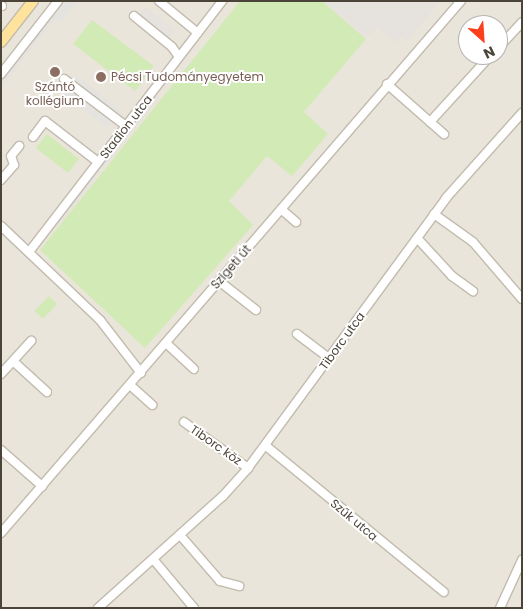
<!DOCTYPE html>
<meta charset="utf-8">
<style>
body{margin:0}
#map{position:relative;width:523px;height:609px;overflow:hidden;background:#f6f3ec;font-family:Poppins,sans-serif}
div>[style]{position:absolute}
.residential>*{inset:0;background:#eae5da}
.industrial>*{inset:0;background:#e6e2dd}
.green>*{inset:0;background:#d2eab5}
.parking>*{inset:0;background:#e5e3e0}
.roads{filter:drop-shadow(1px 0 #c2bbae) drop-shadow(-1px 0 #c2bbae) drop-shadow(0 1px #c2bbae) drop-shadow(0 -1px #c2bbae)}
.minor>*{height:8px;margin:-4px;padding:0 4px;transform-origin:4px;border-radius:4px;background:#fff}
.major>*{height:10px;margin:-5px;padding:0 5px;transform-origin:5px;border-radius:5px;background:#ffe39c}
.dots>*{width:14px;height:14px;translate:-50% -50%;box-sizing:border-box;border:2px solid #fff;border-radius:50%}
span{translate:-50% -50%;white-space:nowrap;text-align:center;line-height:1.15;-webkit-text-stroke:4px #fff;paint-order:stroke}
.education-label{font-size:12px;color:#785e54}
.left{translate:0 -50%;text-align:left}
.street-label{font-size:12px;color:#4b4439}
.frame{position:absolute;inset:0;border:2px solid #4b4439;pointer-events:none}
.north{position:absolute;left:458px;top:15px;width:50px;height:50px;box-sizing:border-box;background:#fff;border:1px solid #b7b4b0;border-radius:50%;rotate:154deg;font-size:14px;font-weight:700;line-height:20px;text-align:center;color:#4b4439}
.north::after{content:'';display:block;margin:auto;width:18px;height:22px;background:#fc3f1d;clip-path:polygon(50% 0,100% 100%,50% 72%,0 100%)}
</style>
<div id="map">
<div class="residential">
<div style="clip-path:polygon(evenodd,1px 1px,522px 1px,522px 608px,1px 608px,1px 1px,468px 25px,498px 25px,498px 55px,468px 55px,468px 25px)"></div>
</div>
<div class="industrial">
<div style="clip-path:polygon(323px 1px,440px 1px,407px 42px,400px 36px,395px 43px,378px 28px,366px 37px)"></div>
<div style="clip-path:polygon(145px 6px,175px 30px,169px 38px,139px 14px)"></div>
</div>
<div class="green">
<div style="clip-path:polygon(240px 1px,322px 1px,366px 39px,304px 112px,328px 134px,292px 176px,267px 156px,229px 201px,253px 225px,145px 348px,40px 250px)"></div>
<div style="clip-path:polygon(92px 20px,154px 66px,135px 91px,73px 44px)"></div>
<div style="clip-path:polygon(47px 134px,79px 159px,68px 173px,36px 148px)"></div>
<div style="clip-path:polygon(49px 296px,57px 304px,43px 319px,34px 311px)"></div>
</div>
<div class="parking">
<div style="clip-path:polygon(54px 1px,77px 1px,62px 21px,55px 19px,3px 85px,1px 97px,1px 73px)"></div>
<div style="clip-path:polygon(76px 75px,121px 111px,107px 128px,62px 93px)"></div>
<div style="clip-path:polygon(154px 91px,160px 96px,59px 225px,53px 220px)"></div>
</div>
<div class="roads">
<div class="minor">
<div style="left:159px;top:1px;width:50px;rotate:39.4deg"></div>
<div style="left:1px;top:6px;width:1px"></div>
<div style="left:134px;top:16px;width:49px;rotate:39.2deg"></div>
<div style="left:172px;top:47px;width:12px;rotate:55deg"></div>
<div style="left:498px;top:48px;width:35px;rotate:-47deg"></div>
<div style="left:1px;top:74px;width:93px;rotate:-52deg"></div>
<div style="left:64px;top:79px;width:78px;rotate:37.2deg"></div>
<div style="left:387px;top:84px;width:76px;rotate:41.3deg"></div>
<div style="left:430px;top:122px;width:91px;rotate:-47.7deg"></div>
<div style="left:33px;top:137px;width:20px;rotate:-53deg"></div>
<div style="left:45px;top:121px;width:67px;rotate:37.7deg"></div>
<div style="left:1px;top:180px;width:20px;rotate:-49deg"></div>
<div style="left:14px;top:165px;width:9px;rotate:-108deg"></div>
<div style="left:11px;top:156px;width:13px;rotate:-51deg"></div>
<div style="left:281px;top:209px;width:20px;rotate:41deg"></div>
<div style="left:434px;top:214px;width:48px;rotate:35.7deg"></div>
<div style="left:473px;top:242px;width:75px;rotate:49.3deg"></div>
<div style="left:1px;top:226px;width:137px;rotate:43.5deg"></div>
<div style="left:100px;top:320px;width:67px;rotate:52.3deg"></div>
<div style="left:417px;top:238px;width:52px;rotate:47.4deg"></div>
<div style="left:452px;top:276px;width:26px;rotate:36deg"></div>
<div style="left:29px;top:252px;width:317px;rotate:-52.4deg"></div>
<div style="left:219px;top:281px;width:47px;rotate:38.1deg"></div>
<div style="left:297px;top:334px;width:40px;rotate:37deg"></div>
<div style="left:166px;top:343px;width:38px;rotate:43deg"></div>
<div style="left:13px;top:361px;width:46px;rotate:42.4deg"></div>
<div style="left:1px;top:374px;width:45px;rotate:-47.7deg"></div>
<div style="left:130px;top:385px;width:30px;rotate:42deg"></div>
<div style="left:184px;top:422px;width:79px;rotate:35.7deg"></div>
<div style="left:266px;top:446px;width:230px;rotate:39.4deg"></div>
<div style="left:1px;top:450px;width:55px;rotate:41.3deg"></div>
<div style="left:1px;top:533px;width:703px;rotate:-49.15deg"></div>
<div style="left:180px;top:535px;width:61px;rotate:49deg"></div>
<div style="left:220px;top:581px;width:20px;rotate:15deg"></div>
<div style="left:153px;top:559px;width:64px;rotate:50.1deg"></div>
<div style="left:98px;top:608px;width:168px;rotate:-41.9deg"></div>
<div style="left:223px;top:496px;width:38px;rotate:-48deg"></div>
<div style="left:248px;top:468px;width:335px;rotate:-53.7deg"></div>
<div style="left:446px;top:198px;width:114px;rotate:-48.2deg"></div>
<div style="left:500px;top:608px;width:53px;rotate:-65.4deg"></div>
</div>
<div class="major">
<div style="left:1px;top:42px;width:52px;rotate:-52deg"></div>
</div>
</div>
<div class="dots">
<div style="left:55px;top:72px;background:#8d6e63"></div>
<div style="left:101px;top:77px;background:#8d6e63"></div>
</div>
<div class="education-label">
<span class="left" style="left:111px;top:77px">Pécsi Tudományegyetem</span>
<span style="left:55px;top:94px">Szántó<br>kollégium</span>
</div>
<div class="street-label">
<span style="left:126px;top:127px;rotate:-52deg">Stadion utca</span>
<span style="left:231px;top:267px;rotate:-49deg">Szigeti út</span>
<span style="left:342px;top:341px;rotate:-54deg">Tiborc utca</span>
<span style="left:216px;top:445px;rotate:35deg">Tiborc köz</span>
<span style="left:354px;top:520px;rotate:40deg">Szűk utca</span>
</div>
<div class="frame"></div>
<div class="north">N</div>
</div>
